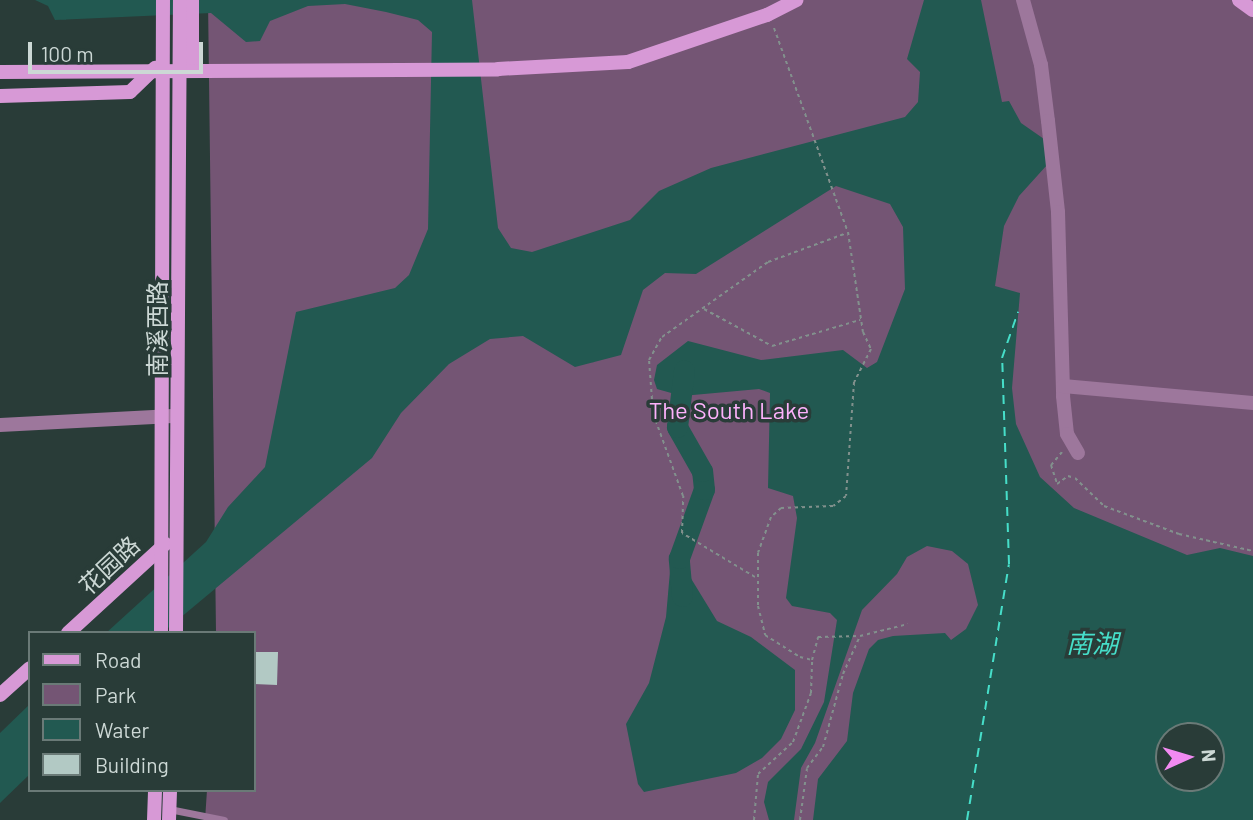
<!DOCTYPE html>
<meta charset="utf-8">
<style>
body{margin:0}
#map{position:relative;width:1253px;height:820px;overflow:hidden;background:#293c38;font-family:Barlow,"Noto Sans SC",sans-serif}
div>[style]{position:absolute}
.green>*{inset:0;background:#745574}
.water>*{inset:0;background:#225951}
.river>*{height:21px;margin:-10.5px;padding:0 10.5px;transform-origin:10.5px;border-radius:10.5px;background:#225951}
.ferry>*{height:2px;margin-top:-1px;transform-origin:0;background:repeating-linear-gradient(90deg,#46dec9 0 9px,transparent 0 16px)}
.building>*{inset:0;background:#b2c9c4}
.path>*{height:2px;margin-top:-1px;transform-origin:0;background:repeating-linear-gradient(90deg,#82918d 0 3.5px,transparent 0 7px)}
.lane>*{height:7px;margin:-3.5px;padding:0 3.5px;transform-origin:3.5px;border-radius:3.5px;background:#9d779c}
.street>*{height:14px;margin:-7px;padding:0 7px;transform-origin:7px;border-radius:7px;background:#9d779c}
.secondary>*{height:14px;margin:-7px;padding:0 7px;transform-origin:7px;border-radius:7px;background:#d799d6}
span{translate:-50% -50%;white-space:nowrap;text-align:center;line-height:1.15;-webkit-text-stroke:7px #293c38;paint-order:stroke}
.street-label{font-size:24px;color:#ccd8d5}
.park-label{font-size:24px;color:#fdb2fc}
.water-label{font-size:26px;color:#46dec9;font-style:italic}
.legend{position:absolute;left:28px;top:631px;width:228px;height:161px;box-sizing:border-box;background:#293c38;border:2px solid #6a7a77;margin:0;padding:9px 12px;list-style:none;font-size:21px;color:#ccd8d5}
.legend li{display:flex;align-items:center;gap:14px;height:35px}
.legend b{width:35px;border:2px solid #6a7a77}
.north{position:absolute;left:1155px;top:722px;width:70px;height:70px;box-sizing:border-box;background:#293c38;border:2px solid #6a7a77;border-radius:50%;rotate:86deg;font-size:19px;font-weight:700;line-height:28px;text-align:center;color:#ccd8d5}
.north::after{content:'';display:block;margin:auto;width:24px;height:32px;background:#f28af2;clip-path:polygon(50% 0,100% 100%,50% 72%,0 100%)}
.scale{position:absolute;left:28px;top:42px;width:175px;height:32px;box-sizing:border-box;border:4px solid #ccd8d5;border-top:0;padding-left:9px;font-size:21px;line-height:24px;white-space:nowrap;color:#ccd8d5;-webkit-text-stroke:5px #293c38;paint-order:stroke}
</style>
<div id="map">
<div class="green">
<div style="clip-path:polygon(evenodd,208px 0,1253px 0,1253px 820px,205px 820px,207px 790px,254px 790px,254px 633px,216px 633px,208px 0,1169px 736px,1211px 736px,1211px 778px,1169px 778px,1169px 736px)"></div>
</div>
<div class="water">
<div style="clip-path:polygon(evenodd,35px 0,472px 0,498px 228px,511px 248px,532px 252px,630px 220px,659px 191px,711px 168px,905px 117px,918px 102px,920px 72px,907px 59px,924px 0,981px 0,1002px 102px,1009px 101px,1021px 123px,1044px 139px,1047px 165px,1019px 196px,1004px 226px,995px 286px,1020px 293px,1012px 388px,1016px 424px,1040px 477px,1074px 508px,1187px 555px,1220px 548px,1253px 556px,1253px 820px,813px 820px,818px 779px,847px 741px,853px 693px,869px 649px,878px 640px,893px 636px,945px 633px,951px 640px,966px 629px,978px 605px,968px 564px,952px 551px,927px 546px,907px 557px,897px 574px,862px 610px,815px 743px,801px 768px,794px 820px,769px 820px,764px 802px,768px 782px,801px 749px,824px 702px,837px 620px,830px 613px,792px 606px,786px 598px,797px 518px,793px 496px,768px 488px,770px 393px,759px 389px,682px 396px,657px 389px,654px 380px,657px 365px,688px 341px,761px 360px,843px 350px,867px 368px,877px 362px,905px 289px,903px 227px,890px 204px,836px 186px,696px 274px,665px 273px,643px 290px,621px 355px,575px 367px,523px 336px,490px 339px,449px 364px,401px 413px,372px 458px,162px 633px,106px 633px,206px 542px,228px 507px,265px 467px,296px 312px,395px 288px,409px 275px,428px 229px,432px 32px,418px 20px,386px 12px,345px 4px,308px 6px,270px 21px,260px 41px,246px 42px,211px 13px,55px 20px,48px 6px,35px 0,1169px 736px,1211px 736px,1211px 778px,1169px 778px,1169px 736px)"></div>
<div style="clip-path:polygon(684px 567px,717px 621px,751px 637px,795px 670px,795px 710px,781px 739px,762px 758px,736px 773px,644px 792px,638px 784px,626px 724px,649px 683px,666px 617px,670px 571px)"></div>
<div style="clip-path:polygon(30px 704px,30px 774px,0 803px,0 733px)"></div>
</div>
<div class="river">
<div style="left:682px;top:596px;width:38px;rotate:-95deg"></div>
<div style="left:679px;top:558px;width:73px;rotate:-70.1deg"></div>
<div style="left:704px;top:489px;width:18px;rotate:-96deg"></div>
<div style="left:702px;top:471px;width:51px;rotate:-119.6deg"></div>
<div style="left:677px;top:427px;width:57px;rotate:-83deg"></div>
</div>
<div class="ferry">
<div style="left:967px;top:820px;width:259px;rotate:-80.7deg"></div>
<div style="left:1009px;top:564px;width:206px;rotate:-91.9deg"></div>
<div style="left:1002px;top:358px;width:49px;rotate:-70.8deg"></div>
</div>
<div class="building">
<div style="clip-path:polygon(254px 652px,278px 652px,277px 685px,254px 684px)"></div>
</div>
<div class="path">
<div style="left:774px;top:28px;width:217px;rotate:70.1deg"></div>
<div style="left:848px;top:232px;width:101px;rotate:81.5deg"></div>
<div style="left:863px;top:332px;width:19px;rotate:65deg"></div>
<div style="left:871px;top:349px;width:37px;rotate:117deg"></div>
<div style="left:854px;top:382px;width:114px;rotate:94deg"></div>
<div style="left:846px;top:496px;width:16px;rotate:142deg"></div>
<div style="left:833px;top:506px;width:52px;rotate:177.8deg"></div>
<div style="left:781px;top:508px;width:13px;rotate:138deg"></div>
<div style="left:771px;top:517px;width:38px;rotate:110deg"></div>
<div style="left:758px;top:553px;width:53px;rotate:90deg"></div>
<div style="left:758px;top:606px;width:30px;rotate:76deg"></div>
<div style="left:765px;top:635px;width:41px;rotate:32.2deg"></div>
<div style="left:800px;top:657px;width:12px;rotate:14deg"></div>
<div style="left:812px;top:660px;width:24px;rotate:-75deg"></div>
<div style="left:818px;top:637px;width:42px;rotate:-1.4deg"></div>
<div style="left:704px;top:309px;width:77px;rotate:28.6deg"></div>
<div style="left:772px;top:346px;width:92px;rotate:-16.5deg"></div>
<div style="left:1062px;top:452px;width:17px;rotate:130deg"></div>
<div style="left:1051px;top:465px;width:20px;rotate:72deg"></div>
<div style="left:1057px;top:484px;width:14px;rotate:-36deg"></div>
<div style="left:1068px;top:476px;width:7px;rotate:16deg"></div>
<div style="left:1075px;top:478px;width:40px;rotate:44deg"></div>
<div style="left:1104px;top:506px;width:80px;rotate:20.5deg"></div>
<div style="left:1179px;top:534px;width:76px;rotate:12.9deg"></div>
<div style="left:755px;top:577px;width:85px;rotate:-148.9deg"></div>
<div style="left:682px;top:533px;width:37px;rotate:-88deg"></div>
<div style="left:683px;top:496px;width:88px;rotate:-109.9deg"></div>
<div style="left:653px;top:413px;width:53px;rotate:-94.3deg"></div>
<div style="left:649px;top:360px;width:26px;rotate:-61deg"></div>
<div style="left:662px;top:337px;width:130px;rotate:-35.3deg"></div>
<div style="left:768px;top:262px;width:84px;rotate:-20.2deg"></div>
<div style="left:754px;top:820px;width:46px;rotate:-85deg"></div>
<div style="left:758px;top:774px;width:47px;rotate:-42.4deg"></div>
<div style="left:793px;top:742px;width:52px;rotate:-69.8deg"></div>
<div style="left:811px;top:693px;width:31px;rotate:-88deg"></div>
<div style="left:800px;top:820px;width:52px;rotate:-82.3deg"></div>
<div style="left:807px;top:768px;width:26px;rotate:-53deg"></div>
<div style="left:823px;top:747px;width:76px;rotate:-74.7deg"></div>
<div style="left:843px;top:674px;width:42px;rotate:-65.9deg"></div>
<div style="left:860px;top:636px;width:49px;rotate:-14deg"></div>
</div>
<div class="lane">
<div style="left:169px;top:809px;width:56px;rotate:11.3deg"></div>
</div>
<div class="street">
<div style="left:1023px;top:0;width:67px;rotate:74.5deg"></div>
<div style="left:1041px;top:65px;width:56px;rotate:82.9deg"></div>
<div style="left:1048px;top:121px;width:92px;rotate:83.7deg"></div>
<div style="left:1058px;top:212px;width:184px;rotate:88.4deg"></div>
<div style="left:1063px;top:396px;width:38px;rotate:84deg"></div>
<div style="left:1067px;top:434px;width:22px;rotate:60deg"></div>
<div style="left:1063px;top:386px;width:191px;rotate:5.1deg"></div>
<div style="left:0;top:425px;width:173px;rotate:-3deg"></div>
</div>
<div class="secondary">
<div style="left:1239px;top:0;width:17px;rotate:36deg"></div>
<div style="left:192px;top:68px;width:68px;rotate:-90deg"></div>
<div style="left:0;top:72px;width:498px;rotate:-0.3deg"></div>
<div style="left:498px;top:69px;width:130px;rotate:-3.1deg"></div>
<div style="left:628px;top:62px;width:147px;rotate:-18.7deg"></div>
<div style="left:767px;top:15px;width:33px;rotate:-27deg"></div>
<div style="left:0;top:96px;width:130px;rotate:-1.8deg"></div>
<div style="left:130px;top:92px;width:35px;rotate:-44deg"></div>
<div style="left:68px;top:633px;width:132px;rotate:-42.5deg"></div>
<div style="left:161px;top:633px;width:633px;rotate:-89.82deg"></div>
<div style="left:176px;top:633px;width:633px;rotate:-89.64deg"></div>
<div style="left:0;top:695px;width:40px;rotate:-42deg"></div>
<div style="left:154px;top:820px;width:30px;rotate:-88deg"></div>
<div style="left:169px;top:820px;width:30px;rotate:-88deg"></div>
</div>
<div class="street-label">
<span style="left:157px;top:329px;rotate:-90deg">南溪西路</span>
<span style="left:109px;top:565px;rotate:-43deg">花园路</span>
</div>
<div class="park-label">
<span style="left:729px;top:410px">The South Lake</span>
</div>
<div class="water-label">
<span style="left:1092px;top:643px">南湖</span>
</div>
<ul class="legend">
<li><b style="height:9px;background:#d799d6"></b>Road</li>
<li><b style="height:19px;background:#745574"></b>Park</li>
<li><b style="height:19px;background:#225951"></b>Water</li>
<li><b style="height:19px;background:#b2c9c4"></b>Building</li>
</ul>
<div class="north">N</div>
<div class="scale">100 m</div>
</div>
